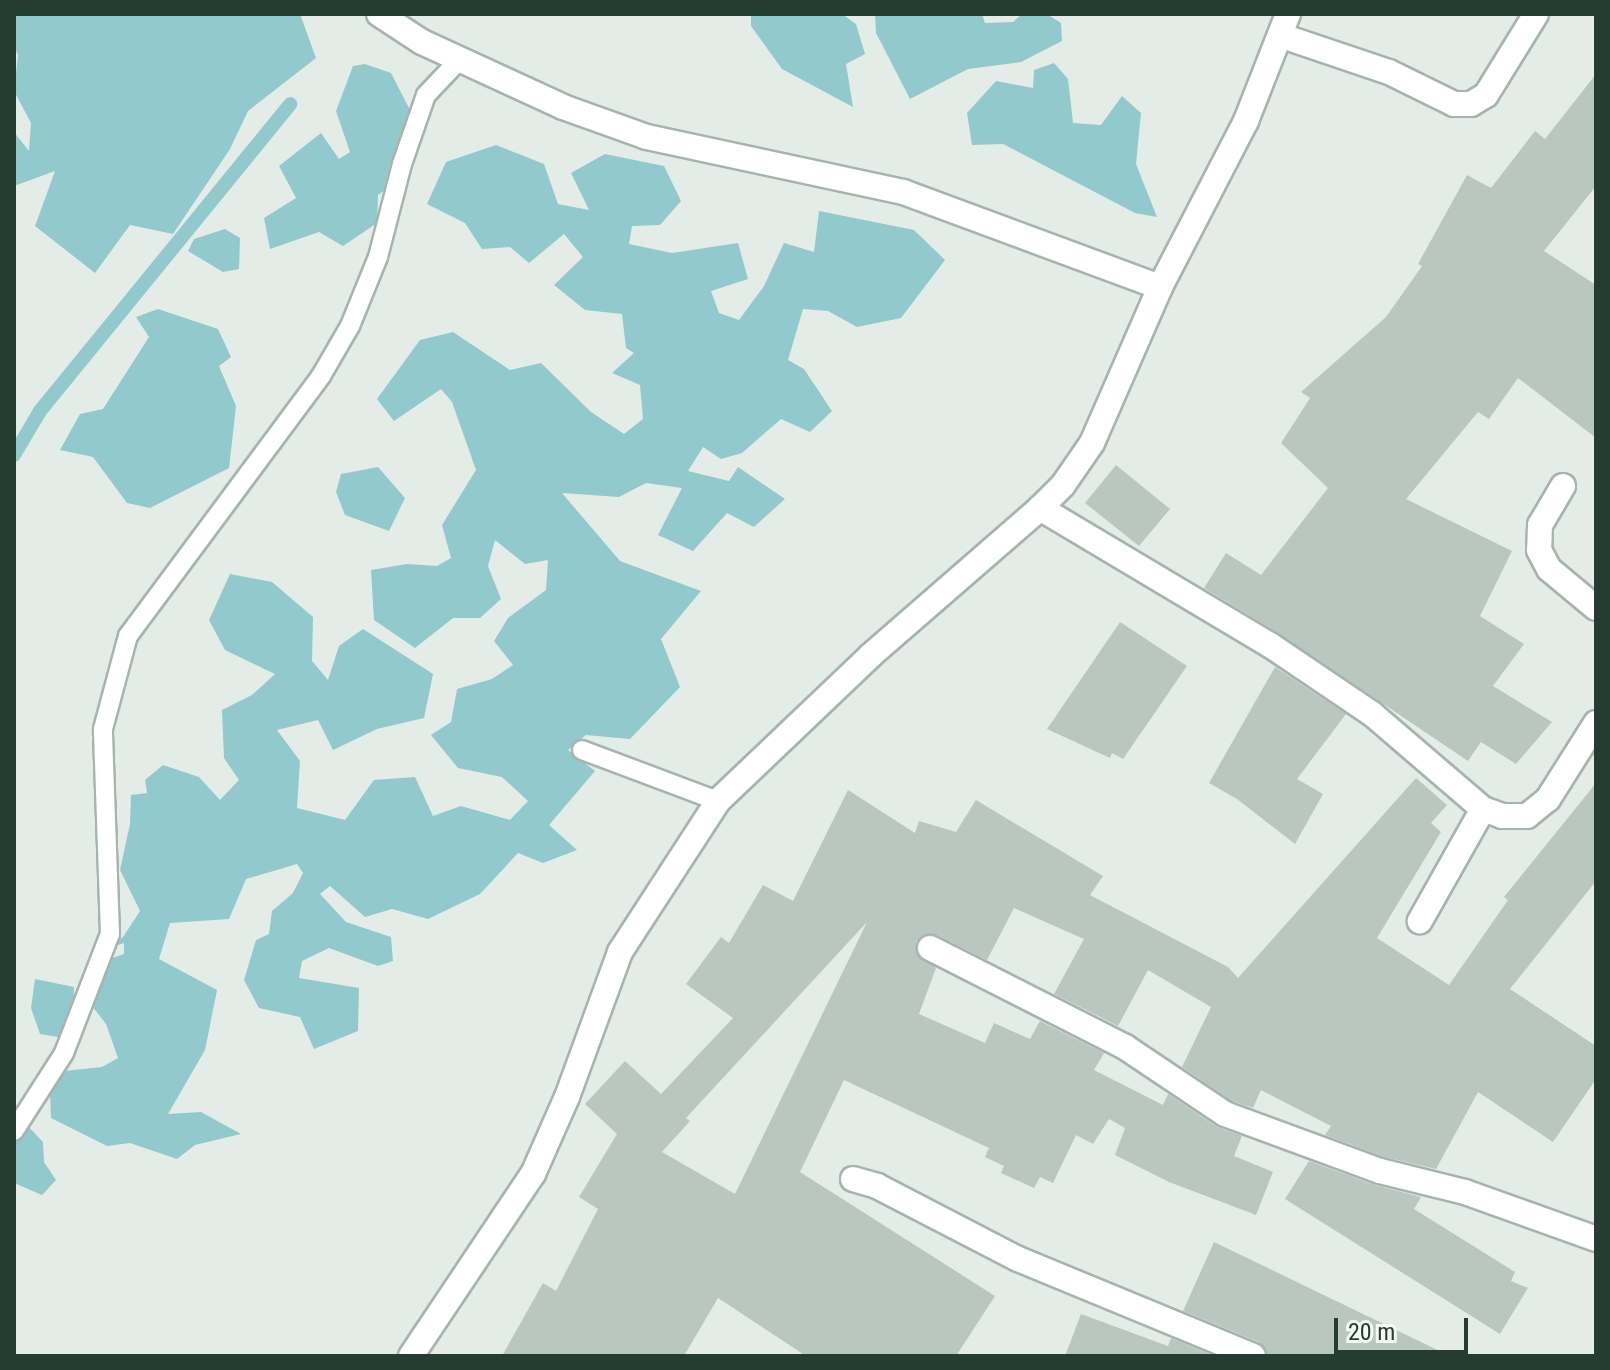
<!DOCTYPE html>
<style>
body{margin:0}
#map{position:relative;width:1610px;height:1370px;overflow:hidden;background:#e4ece8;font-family:"Roboto Condensed",sans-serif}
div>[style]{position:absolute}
.water>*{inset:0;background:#92c9cc}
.stream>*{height:14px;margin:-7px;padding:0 7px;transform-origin:7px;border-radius:7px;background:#92c9cc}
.building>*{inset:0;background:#bac7c0}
.roads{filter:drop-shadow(2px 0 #a7b4ae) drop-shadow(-2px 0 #a7b4ae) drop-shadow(0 2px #a7b4ae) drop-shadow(0 -2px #a7b4ae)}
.service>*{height:18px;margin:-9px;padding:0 9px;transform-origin:9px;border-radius:9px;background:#fff}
.minor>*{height:24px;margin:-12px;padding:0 12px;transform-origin:12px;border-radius:12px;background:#fff}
span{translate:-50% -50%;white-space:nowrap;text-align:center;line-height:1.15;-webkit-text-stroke:6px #f4f9f6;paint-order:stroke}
.frame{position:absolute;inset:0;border:16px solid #253c33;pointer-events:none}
.scale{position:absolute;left:1334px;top:1318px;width:134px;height:36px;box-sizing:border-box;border:4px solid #253c33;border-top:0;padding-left:10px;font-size:24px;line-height:28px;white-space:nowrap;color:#253c33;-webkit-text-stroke:6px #f4f9f6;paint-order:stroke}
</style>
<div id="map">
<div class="water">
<div style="clip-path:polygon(14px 14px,300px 14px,316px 58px,248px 111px,230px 149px,173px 234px,130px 225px,95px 273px,35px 226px,55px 171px,14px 186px,14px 132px,29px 151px,31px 123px,14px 91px,18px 55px,14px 47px)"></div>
<div style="clip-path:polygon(751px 14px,842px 14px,856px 24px,865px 54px,846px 64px,853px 107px,782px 69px,751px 26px)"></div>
<div style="clip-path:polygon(875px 14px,982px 14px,985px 23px,1013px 22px,1022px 14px,1047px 14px,1061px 23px,1062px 41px,1021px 62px,968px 69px,910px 99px,876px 33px)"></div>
<div style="clip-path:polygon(1054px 63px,1068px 79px,1073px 123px,1101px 125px,1122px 96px,1141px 113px,1136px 164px,1157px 217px,1135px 213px,1003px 144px,972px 145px,967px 113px,996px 81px,1033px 88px,1034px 70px)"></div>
<div style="clip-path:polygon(365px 64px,391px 73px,411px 112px,389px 187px,378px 195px,377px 223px,343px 246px,319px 232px,270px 249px,264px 218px,296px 198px,279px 166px,321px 133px,339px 159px,350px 152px,336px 111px,353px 66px)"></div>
<div style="clip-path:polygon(496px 145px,544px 164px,558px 204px,589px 210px,571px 173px,605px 154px,664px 166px,681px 201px,660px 225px,632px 226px,629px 244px,672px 253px,738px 243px,748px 279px,711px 291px,719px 313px,739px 320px,764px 286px,784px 243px,814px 252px,819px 211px,914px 230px,945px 260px,901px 318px,857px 327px,828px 311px,803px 309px,788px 360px,804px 369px,832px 411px,810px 432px,781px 419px,742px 453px,721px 459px,703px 447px,688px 471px,729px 481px,738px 467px,785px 499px,754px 527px,727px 513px,693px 551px,658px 535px,682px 488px,646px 483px,619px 497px,562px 493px,620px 561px,701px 591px,661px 639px,680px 687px,630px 739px,586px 735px,568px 750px,595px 771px,549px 825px,577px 850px,543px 863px,518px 853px,480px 894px,428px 919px,392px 909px,365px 917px,330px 886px,320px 894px,346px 922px,391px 937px,393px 961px,378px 966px,329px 948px,302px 961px,299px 978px,359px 988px,358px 1031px,314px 1049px,300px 1017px,259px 1008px,244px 980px,256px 940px,269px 934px,272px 911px,293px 893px,303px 873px,297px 864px,246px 879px,229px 919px,170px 923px,159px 959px,217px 990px,205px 1050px,168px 1114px,201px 1112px,241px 1134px,195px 1145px,177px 1159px,130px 1143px,107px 1146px,51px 1118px,50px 1092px,64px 1071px,102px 1067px,118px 1058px,106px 1024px,89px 1002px,98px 963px,124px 954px,124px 943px,107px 949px,123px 937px,140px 911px,120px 870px,130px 824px,131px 795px,147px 793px,145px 780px,163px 765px,199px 777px,220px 800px,239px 780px,224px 758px,222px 710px,252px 695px,275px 674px,225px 650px,209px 620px,230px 574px,272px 582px,313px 617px,312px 661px,328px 680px,339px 646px,363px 629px,433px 674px,424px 718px,377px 729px,333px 750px,318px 720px,277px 730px,300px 761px,297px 808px,345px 820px,374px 780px,415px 777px,433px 816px,461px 806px,510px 820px,528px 801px,502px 777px,458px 768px,431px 735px,451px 722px,457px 689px,492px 679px,513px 665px,494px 641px,508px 618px,546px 590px,548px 560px,525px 564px,495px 540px,488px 566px,501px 599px,480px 618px,453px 618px,415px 648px,374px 620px,371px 570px,407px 564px,437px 566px,451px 558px,442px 525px,476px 470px,452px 402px,441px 389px,394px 421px,377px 399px,420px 340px,453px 332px,510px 370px,541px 363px,591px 412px,624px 434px,643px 419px,640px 385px,612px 373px,634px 353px,626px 348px,622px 314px,585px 310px,554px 285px,583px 257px,564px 234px,529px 263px,510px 247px,482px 249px,465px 223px,427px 204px,446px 162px)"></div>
<div style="clip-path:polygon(225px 229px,240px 238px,239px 269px,223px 272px,188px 251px,194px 239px)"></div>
<div style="clip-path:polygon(158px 309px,218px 329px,231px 357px,219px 366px,236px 406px,229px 468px,150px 508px,127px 503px,93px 457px,60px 450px,80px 414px,103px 409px,149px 337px,136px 317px)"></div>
<div style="clip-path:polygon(378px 467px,405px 498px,389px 531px,345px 515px,336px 492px,341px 474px)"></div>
<div style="clip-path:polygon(35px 979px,74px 987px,73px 1013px,58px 1037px,40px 1034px,31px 1008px)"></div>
<div style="clip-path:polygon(27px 1125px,43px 1142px,44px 1162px,56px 1180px,42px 1195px,14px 1183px,14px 1142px)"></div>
</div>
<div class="stream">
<div style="left:14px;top:455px;width:51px;rotate:-59.4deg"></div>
<div style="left:40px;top:411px;width:396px;rotate:-50.8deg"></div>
</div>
<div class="building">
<div style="clip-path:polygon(1596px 74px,1596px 186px,1544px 251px,1596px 285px,1596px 438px,1518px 378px,1489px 419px,1478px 412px,1406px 499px,1512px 551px,1480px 616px,1524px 644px,1493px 686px,1552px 722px,1516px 764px,1481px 742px,1468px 761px,1278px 633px,1204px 588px,1226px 553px,1261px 575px,1328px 488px,1281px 443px,1310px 398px,1301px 392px,1386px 317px,1422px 266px,1418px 264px,1467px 175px,1491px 188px,1535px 131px,1545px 139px)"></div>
<div style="clip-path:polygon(1116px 465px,1170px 509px,1139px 546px,1085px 503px)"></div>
<div style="clip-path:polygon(1120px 622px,1187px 666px,1123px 759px,1112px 753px,1110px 758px,1047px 729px)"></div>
<div style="clip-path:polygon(1275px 667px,1346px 714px,1297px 779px,1323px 794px,1295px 844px,1237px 799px,1209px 783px)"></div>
<div style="clip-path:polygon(evenodd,1416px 778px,1447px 805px,1431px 823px,1441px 832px,1377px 938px,1449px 985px,1508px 900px,1504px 897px,1596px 783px,1596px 881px,1510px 989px,1596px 1046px,1596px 1079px,1553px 1142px,1478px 1092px,1436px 1169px,1384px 1157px,1325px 1135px,1331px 1126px,1261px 1090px,1253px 1108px,1232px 1101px,1182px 1067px,1211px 1007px,1148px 970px,1118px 1026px,1054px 994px,1084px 939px,1014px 908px,987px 960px,937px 935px,921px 936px,916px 942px,917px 955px,936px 968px,919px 1014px,985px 1043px,994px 1023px,1030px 1039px,1040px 1021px,1104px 1053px,1094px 1070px,1163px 1105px,1168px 1094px,1217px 1127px,1242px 1136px,1234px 1156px,1273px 1172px,1256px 1215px,1169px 1182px,1115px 1155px,1125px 1128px,1109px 1119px,1093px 1144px,1076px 1135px,1053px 1183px,1040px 1177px,1034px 1188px,1001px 1173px,1004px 1166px,985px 1157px,989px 1148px,844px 1080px,800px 1172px,995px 1296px,956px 1356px,806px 1356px,718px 1298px,684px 1356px,502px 1356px,543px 1283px,556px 1291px,598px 1209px,579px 1197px,617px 1134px,585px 1104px,625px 1061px,661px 1094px,733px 1018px,686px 984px,721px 937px,729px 943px,763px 885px,793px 901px,848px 790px,915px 833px,919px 821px,956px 832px,976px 800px,1103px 876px,1090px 895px,1228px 967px,1238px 978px,1416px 778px,867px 922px,735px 1194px,662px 1152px,690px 1121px,686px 1118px,867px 922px)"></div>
<div style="clip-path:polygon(1309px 1161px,1375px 1185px,1421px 1197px,1414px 1209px,1515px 1272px,1511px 1281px,1528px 1288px,1500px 1334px,1285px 1199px)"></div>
<div style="clip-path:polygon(1214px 1242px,1450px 1356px,1268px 1356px,1259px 1342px,1183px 1311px)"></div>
<div style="clip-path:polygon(1081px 1314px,1168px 1346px,1171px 1338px,1214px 1356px,1065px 1356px)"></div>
</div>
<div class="roads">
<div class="service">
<div style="left:582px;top:750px;width:145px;rotate:20.6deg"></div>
<div style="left:14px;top:1131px;width:93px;rotate:-57.3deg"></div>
<div style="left:64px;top:1053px;width:128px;rotate:-68.9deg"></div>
<div style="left:110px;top:934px;width:205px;rotate:-92deg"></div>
<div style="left:103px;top:729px;width:96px;rotate:-75deg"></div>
<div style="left:128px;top:636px;width:324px;rotate:-53.4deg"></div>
<div style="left:321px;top:376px;width:58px;rotate:-59.9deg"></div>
<div style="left:350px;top:326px;width:74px;rotate:-67.9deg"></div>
<div style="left:378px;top:257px;width:96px;rotate:-75.5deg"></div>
<div style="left:402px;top:164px;width:73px;rotate:-70.8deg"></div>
<div style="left:426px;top:95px;width:51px;rotate:-46.6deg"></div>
</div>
<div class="minor">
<div style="left:379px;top:14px;width:51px;rotate:33.1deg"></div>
<div style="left:422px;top:42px;width:155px;rotate:24.7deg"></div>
<div style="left:563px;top:107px;width:89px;rotate:19.7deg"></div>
<div style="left:647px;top:137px;width:262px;rotate:12.1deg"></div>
<div style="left:903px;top:192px;width:274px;rotate:20.3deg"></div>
<div style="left:1282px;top:36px;width:113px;rotate:18.6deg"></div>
<div style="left:1389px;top:72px;width:72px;rotate:26.2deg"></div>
<div style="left:1454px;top:104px;width:17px"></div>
<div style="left:1471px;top:104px;width:17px;rotate:-31deg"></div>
<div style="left:1486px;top:95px;width:95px;rotate:-58.3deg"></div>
<div style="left:1563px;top:486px;width:45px;rotate:120.5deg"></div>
<div style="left:1540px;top:525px;width:25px;rotate:92deg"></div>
<div style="left:1539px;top:550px;width:21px;rotate:62deg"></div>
<div style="left:1549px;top:569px;width:61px;rotate:39.7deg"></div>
<div style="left:1040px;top:508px;width:268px;rotate:30.8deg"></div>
<div style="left:1270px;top:645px;width:122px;rotate:34deg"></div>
<div style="left:1371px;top:713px;width:148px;rotate:40.6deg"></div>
<div style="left:1483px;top:809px;width:129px;rotate:119.4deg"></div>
<div style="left:1483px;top:809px;width:20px;rotate:20deg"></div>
<div style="left:1502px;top:816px;width:25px"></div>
<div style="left:1527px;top:816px;width:27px;rotate:-39deg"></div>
<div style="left:1548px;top:799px;width:90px;rotate:-57.7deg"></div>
<div style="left:930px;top:948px;width:219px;rotate:26.9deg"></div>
<div style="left:1125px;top:1047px;width:120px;rotate:33.8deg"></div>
<div style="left:1225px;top:1114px;width:165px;rotate:20.2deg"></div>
<div style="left:1380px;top:1171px;width:88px;rotate:13.9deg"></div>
<div style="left:1465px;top:1192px;width:139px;rotate:19.7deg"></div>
<div style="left:853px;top:1179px;width:25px;rotate:16deg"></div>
<div style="left:877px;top:1186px;width:159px;rotate:27.4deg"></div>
<div style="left:1018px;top:1259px;width:254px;rotate:22.4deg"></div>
<div style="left:411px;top:1356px;width:219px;rotate:-56.2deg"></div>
<div style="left:533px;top:1174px;width:84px;rotate:-66.2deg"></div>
<div style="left:567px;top:1097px;width:154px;rotate:-69.9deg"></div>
<div style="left:620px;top:952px;width:180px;rotate:-57deg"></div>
<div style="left:718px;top:801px;width:210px;rotate:-43.6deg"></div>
<div style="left:870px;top:656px;width:225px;rotate:-41deg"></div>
<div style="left:1040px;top:508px;width:33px;rotate:-45deg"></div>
<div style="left:1063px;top:485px;width:51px;rotate:-55.4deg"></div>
<div style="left:1092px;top:443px;width:170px;rotate:-66.4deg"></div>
<div style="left:1160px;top:287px;width:187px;rotate:-62.6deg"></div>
<div style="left:1246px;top:121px;width:115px;rotate:-68.6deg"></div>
</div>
</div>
<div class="frame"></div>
<div class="scale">20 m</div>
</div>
